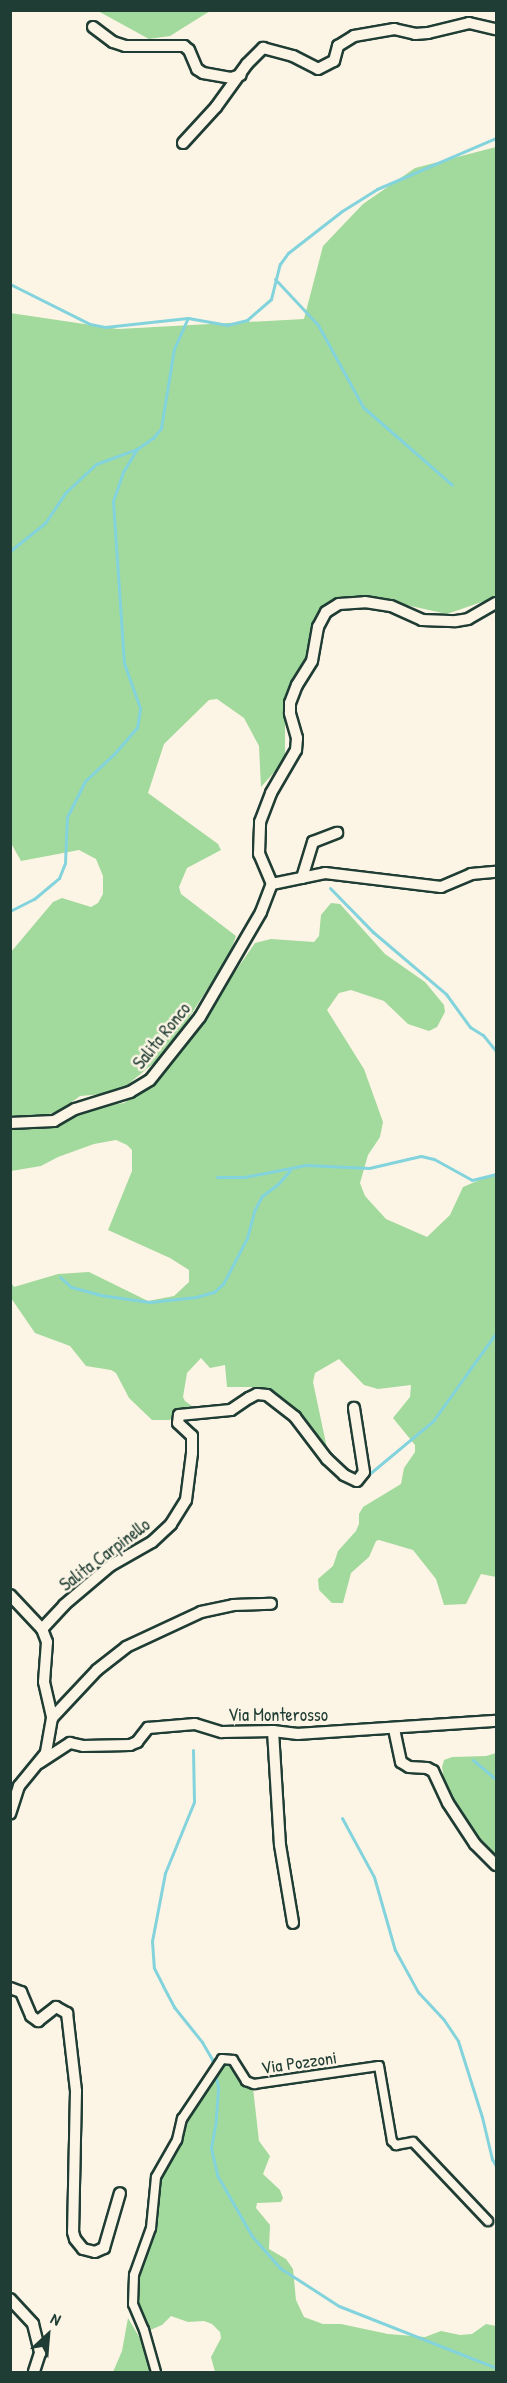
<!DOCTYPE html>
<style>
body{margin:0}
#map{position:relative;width:507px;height:2383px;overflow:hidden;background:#fcf5e5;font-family:"Patrick Hand",sans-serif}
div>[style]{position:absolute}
.green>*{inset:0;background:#a2d99c}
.stream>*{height:3px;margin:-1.5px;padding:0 1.5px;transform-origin:1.5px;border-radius:1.5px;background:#83d3dd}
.roads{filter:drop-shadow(2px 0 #1f3d34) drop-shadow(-2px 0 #1f3d34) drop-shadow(0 2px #1f3d34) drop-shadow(0 -2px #1f3d34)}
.pedestrian>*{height:8px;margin:-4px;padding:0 4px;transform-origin:4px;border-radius:4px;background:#fcf5e5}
.minor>*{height:10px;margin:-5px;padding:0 5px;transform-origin:5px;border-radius:5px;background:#fcf5e5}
span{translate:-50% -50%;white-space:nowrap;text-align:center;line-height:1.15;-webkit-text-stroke:5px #fcf5e5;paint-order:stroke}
.street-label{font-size:18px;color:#1f3d34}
.frame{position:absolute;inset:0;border:12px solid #1f3d34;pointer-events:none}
.north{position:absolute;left:18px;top:2305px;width:60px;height:60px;-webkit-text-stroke:4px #fcf5e5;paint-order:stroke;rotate:26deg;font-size:16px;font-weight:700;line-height:24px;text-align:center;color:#1f3d34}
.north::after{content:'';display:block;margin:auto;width:21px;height:27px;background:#1f3d34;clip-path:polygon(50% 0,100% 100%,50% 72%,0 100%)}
</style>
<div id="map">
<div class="green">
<div style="clip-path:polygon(98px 11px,210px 11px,170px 36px,149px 39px)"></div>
<div style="clip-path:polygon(496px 147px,496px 597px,447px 614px,370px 597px,343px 598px,319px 611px,313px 628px,308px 662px,292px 684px,285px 703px,285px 760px,261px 787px,259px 746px,244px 718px,217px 699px,209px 700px,164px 744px,148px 793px,218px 844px,221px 850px,187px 868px,179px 887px,181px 894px,236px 936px,230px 953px,182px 1029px,155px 1062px,126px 1086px,104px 1094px,80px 1096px,61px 1110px,40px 1117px,11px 1118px,11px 952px,53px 902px,62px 898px,91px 907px,98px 903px,103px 894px,103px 876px,96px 859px,79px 850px,21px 861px,11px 843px,10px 313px,118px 329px,304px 319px,323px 246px,363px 204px,415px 168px)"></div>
<div style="clip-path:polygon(331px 903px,340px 904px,385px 954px,425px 982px,444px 1005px,445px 1012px,437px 1027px,429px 1031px,408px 1024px,384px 1001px,351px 990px,339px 993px,327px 1010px,364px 1069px,383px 1122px,380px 1137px,368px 1155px,360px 1183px,365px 1196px,386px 1219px,427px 1237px,450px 1215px,463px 1187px,496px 1173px,496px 1577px,481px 1574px,466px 1604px,444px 1605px,436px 1579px,413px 1550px,379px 1540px,376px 1541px,369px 1557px,351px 1573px,343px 1603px,332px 1603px,319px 1590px,318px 1579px,333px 1566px,338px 1551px,356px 1531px,359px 1524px,359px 1514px,363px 1507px,401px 1484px,404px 1468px,415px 1452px,415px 1445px,393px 1418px,410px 1397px,411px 1385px,378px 1389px,364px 1385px,339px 1359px,315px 1373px,313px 1382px,328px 1453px,305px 1419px,285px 1401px,262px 1387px,227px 1387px,225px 1365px,210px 1368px,201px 1358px,187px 1373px,183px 1397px,185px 1401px,196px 1409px,182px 1409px,174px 1413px,170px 1420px,152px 1420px,129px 1398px,116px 1373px,111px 1370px,86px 1366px,70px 1346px,35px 1333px,11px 1298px,10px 1281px,14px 1287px,58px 1274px,89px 1272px,148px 1301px,174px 1296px,189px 1282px,189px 1270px,170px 1258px,108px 1230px,132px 1171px,132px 1150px,127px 1145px,116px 1140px,94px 1144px,58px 1157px,41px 1166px,11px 1171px,11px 1130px,49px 1127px,99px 1106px,124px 1103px,146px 1088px,180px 1051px,255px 943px,271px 939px,314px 942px,319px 936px,321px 915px)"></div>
<div style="clip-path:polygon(496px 1753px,496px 1856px,452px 1807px,446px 1790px,442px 1767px,444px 1760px,452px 1757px,486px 1756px)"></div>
<div style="clip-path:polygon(224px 2064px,233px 2068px,243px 2083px,253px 2088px,259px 2141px,270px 2156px,263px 2174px,280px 2190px,283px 2198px,281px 2202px,257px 2203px,256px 2208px,270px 2225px,269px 2249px,286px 2259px,293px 2269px,296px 2300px,304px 2317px,323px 2324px,341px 2324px,388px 2334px,425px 2337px,441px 2331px,460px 2335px,472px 2334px,486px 2324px,496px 2326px,496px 2372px,215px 2372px,211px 2357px,221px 2338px,220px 2332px,212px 2324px,204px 2321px,188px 2322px,171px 2316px,162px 2325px,148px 2331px,136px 2307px,138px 2272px,152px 2236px,162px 2177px,186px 2123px,211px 2084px,215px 2073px)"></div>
<div style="clip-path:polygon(128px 2318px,141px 2340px,151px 2372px,113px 2372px,122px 2351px)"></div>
</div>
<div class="stream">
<div style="left:275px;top:279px;width:63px;rotate:46.9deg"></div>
<div style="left:318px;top:325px;width:94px;rotate:61.2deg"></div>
<div style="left:363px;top:407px;width:118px;rotate:41.2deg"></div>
<div style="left:10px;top:284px;width:89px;rotate:26.6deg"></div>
<div style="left:90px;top:324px;width:15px;rotate:11deg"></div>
<div style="left:105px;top:327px;width:83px;rotate:-6.2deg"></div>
<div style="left:188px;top:318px;width:40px;rotate:10deg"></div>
<div style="left:227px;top:325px;width:21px;rotate:-14deg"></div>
<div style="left:247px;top:320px;width:32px;rotate:-41deg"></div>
<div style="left:271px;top:299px;width:36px;rotate:-76deg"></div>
<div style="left:280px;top:264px;width:14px;rotate:-54deg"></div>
<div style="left:288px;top:253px;width:68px;rotate:-37.9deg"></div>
<div style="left:342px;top:211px;width:41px;rotate:-32.2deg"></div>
<div style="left:377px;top:189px;width:129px;rotate:-23.2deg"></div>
<div style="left:10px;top:551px;width:45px;rotate:-38.7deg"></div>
<div style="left:45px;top:523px;width:36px;rotate:-56deg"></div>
<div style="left:65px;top:493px;width:42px;rotate:-43.1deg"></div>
<div style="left:96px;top:464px;width:44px;rotate:-20.1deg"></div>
<div style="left:137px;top:449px;width:19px;rotate:-35deg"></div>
<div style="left:153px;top:438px;width:13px;rotate:-51deg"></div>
<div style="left:161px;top:428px;width:80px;rotate:-80.7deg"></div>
<div style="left:174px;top:349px;width:34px;rotate:-66deg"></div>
<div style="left:330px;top:888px;width:62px;rotate:45.7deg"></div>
<div style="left:373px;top:932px;width:96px;rotate:40.3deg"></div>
<div style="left:446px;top:994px;width:41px;rotate:54deg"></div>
<div style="left:470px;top:1027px;width:15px;rotate:32deg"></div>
<div style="left:483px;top:1035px;width:21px;rotate:51deg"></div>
<div style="left:10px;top:911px;width:27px;rotate:-27deg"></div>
<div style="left:34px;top:899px;width:33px;rotate:-40deg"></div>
<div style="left:59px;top:878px;width:16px;rotate:-68deg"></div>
<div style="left:65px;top:863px;width:46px;rotate:-87.5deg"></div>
<div style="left:67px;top:817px;width:40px;rotate:-63.4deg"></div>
<div style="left:85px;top:781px;width:40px;rotate:-43deg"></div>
<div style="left:114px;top:754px;width:35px;rotate:-49deg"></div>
<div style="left:137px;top:728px;width:20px;rotate:-81deg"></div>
<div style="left:140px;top:708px;width:48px;rotate:-109.6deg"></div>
<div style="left:124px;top:663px;width:162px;rotate:-93.9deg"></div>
<div style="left:113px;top:501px;width:31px;rotate:-71deg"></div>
<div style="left:123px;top:472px;width:27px;rotate:-59deg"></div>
<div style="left:217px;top:1177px;width:27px"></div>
<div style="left:244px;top:1177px;width:63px;rotate:-11deg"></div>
<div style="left:306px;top:1165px;width:63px;rotate:2.7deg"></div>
<div style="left:369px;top:1168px;width:53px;rotate:-13deg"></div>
<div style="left:421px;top:1156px;width:13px;rotate:13deg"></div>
<div style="left:434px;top:1159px;width:43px;rotate:28.9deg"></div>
<div style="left:472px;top:1180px;width:25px;rotate:-14deg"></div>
<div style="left:60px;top:1277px;width:15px;rotate:42deg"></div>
<div style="left:71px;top:1287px;width:30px;rotate:15deg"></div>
<div style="left:100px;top:1295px;width:50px;rotate:8deg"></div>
<div style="left:150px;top:1302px;width:46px;rotate:-6.2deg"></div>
<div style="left:196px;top:1297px;width:19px;rotate:-16deg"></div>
<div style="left:214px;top:1292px;width:12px;rotate:-42deg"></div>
<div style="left:223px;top:1284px;width:52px;rotate:-62.4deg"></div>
<div style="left:247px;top:1238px;width:28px;rotate:-75deg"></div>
<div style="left:254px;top:1211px;width:17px;rotate:-62deg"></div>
<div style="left:262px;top:1196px;width:20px;rotate:-37deg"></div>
<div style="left:278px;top:1184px;width:18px;rotate:-49deg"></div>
<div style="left:368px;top:1475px;width:85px;rotate:-39.7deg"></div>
<div style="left:433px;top:1421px;width:108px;rotate:-54.4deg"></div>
<div style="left:193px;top:1750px;width:52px;rotate:88.9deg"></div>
<div style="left:194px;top:1802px;width:77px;rotate:112.2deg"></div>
<div style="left:165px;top:1873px;width:69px;rotate:100.8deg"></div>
<div style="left:152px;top:1941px;width:27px;rotate:86deg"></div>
<div style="left:154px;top:1968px;width:20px;rotate:63deg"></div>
<div style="left:163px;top:1986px;width:24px;rotate:62deg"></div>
<div style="left:174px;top:2007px;width:45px;rotate:51.3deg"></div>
<div style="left:202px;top:2042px;width:20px;rotate:60deg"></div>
<div style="left:212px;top:2059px;width:30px;rotate:78deg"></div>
<div style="left:218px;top:2088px;width:32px;rotate:94deg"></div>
<div style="left:216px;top:2120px;width:28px;rotate:100deg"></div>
<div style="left:211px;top:2148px;width:28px;rotate:77deg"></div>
<div style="left:217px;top:2175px;width:70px;rotate:60.2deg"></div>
<div style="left:252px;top:2236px;width:43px;rotate:48.8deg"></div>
<div style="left:280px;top:2268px;width:70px;rotate:32.8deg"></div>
<div style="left:339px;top:2306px;width:169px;rotate:21.5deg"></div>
<div style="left:473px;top:1760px;width:30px;rotate:40deg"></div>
<div style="left:342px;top:1818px;width:67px;rotate:61.5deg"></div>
<div style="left:374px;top:1877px;width:76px;rotate:74deg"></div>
<div style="left:395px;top:1950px;width:48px;rotate:61.3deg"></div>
<div style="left:418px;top:1992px;width:38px;rotate:47deg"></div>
<div style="left:444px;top:2020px;width:25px;rotate:56deg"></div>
<div style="left:458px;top:2041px;width:80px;rotate:72.5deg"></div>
<div style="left:482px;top:2117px;width:43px;rotate:76.6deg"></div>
<div style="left:492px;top:2159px;width:8px;rotate:60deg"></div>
</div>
<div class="roads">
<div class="pedestrian">
<div style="left:156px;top:2372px;width:44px;rotate:-105.9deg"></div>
<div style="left:144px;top:2330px;width:28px;rotate:-113deg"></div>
<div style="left:133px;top:2304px;width:29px;rotate:-88deg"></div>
<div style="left:134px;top:2275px;width:50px;rotate:-70.1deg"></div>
<div style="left:151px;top:2228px;width:51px;rotate:-84.4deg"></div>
<div style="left:156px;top:2177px;width:43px;rotate:-60.4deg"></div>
<div style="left:177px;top:2140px;width:22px;rotate:-77deg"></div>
<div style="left:182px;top:2119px;width:72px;rotate:-56.3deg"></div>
<div style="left:222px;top:2059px;width:11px;rotate:5deg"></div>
<div style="left:233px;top:2060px;width:25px;rotate:58deg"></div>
<div style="left:246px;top:2081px;width:9px;rotate:21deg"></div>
<div style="left:254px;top:2084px;width:126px;rotate:-8.2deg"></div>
<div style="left:379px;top:2066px;width:76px;rotate:80.2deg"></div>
<div style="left:392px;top:2141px;width:6px;rotate:45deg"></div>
<div style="left:396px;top:2145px;width:17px;rotate:-10deg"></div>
<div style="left:413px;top:2142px;width:109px;rotate:46.5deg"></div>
</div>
<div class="minor">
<div style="left:93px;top:27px;width:25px;rotate:37deg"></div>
<div style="left:113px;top:42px;width:13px;rotate:18deg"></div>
<div style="left:125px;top:46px;width:59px"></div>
<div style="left:184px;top:46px;width:6px;rotate:39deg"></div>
<div style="left:189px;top:50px;width:21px;rotate:67deg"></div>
<div style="left:197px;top:69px;width:7px;rotate:34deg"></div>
<div style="left:203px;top:73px;width:28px;rotate:10deg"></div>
<div style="left:231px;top:78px;width:10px;rotate:-17deg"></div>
<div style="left:183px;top:143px;width:49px;rotate:-47.5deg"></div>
<div style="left:216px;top:107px;width:53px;rotate:-54.2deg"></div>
<div style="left:247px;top:64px;width:23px;rotate:-45deg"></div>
<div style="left:263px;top:48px;width:31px;rotate:15deg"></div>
<div style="left:293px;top:56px;width:28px;rotate:27deg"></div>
<div style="left:318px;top:69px;width:18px;rotate:-27deg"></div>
<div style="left:334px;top:61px;width:16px;rotate:-75deg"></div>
<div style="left:338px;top:46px;width:19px;rotate:-32deg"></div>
<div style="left:354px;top:36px;width:41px;rotate:-9.9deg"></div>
<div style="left:394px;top:29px;width:22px;rotate:13deg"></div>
<div style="left:415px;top:34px;width:13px;rotate:-4deg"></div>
<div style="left:428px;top:33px;width:42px;rotate:-13.7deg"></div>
<div style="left:469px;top:23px;width:28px;rotate:13deg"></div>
<div style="left:302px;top:878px;width:38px;rotate:-73deg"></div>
<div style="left:313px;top:842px;width:26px;rotate:-21deg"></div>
<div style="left:272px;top:884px;width:33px;rotate:-113deg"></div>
<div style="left:259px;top:854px;width:32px;rotate:-88deg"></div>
<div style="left:260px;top:822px;width:31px;rotate:-69deg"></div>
<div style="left:271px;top:793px;width:50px;rotate:-59.8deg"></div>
<div style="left:296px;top:750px;width:12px;rotate:-85deg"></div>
<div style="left:297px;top:738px;width:26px;rotate:-106deg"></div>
<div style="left:290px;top:713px;width:10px;rotate:-90deg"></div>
<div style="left:290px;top:703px;width:19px;rotate:-69deg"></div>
<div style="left:297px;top:685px;width:28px;rotate:-58deg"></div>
<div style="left:312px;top:661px;width:35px;rotate:-80deg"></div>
<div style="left:318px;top:627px;width:17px;rotate:-62deg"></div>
<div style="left:326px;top:612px;width:15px;rotate:-32deg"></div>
<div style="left:339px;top:604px;width:26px;rotate:-4deg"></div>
<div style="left:365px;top:602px;width:26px;rotate:9deg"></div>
<div style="left:391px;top:606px;width:34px;rotate:24deg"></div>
<div style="left:422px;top:620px;width:34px;rotate:2deg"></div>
<div style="left:456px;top:621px;width:12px;rotate:-9deg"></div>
<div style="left:468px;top:619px;width:32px;rotate:-30deg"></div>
<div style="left:10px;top:1123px;width:44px;rotate:-2.6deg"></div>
<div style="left:54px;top:1121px;width:24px;rotate:-30deg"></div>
<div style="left:75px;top:1109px;width:58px;rotate:-17.2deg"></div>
<div style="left:130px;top:1092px;width:23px;rotate:-31deg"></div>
<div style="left:150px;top:1080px;width:80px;rotate:-51.6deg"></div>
<div style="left:200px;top:1017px;width:121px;rotate:-59.8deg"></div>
<div style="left:261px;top:912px;width:30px;rotate:-69deg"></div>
<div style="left:272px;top:884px;width:54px;rotate:-11.7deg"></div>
<div style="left:325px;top:873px;width:117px;rotate:6.9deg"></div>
<div style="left:441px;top:887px;width:33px;rotate:-23deg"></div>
<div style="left:471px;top:874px;width:25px;rotate:-5deg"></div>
<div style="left:10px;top:1595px;width:47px;rotate:46.7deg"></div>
<div style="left:42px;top:1629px;width:14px;rotate:69deg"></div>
<div style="left:47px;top:1642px;width:40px;rotate:94.3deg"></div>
<div style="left:44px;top:1682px;width:37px;rotate:77deg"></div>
<div style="left:52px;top:1718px;width:36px;rotate:100deg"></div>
<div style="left:46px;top:1753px;width:43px;rotate:129.3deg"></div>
<div style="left:19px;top:1786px;width:29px;rotate:108deg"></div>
<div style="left:42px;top:1629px;width:33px;rotate:-47deg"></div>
<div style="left:64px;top:1605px;width:60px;rotate:-40.3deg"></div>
<div style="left:110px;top:1566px;width:48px;rotate:-29.7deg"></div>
<div style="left:152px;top:1542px;width:26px;rotate:-43deg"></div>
<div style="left:171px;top:1524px;width:28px;rotate:-58deg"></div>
<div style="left:186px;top:1500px;width:47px;rotate:-82.7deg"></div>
<div style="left:192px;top:1453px;width:17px;rotate:-90deg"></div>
<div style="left:192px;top:1436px;width:19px;rotate:-137deg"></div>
<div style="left:178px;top:1423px;width:8px;rotate:-83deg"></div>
<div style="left:179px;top:1415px;width:52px;rotate:-5.5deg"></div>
<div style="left:231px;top:1410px;width:22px;rotate:-34deg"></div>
<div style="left:249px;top:1398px;width:9px;rotate:-27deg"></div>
<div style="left:257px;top:1394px;width:10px;rotate:6deg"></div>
<div style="left:267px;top:1395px;width:36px;rotate:38deg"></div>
<div style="left:295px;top:1417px;width:53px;rotate:52.7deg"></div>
<div style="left:327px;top:1459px;width:23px;rotate:43deg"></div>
<div style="left:344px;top:1475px;width:14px;rotate:25deg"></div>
<div style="left:357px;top:1481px;width:11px;rotate:-52deg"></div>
<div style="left:364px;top:1472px;width:65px;rotate:-98.9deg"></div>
<div style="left:52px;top:1718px;width:66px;rotate:-46.8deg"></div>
<div style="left:97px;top:1670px;width:37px;rotate:-38deg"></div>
<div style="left:126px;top:1647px;width:83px;rotate:-25deg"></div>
<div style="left:201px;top:1612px;width:33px;rotate:-12deg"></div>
<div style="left:233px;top:1605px;width:38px;rotate:-2deg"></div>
<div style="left:394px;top:1729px;width:34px;rotate:78deg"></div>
<div style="left:401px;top:1762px;width:9px;rotate:32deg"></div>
<div style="left:409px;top:1767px;width:18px;rotate:3deg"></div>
<div style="left:427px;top:1768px;width:7px;rotate:27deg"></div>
<div style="left:433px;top:1771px;width:35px;rotate:65deg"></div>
<div style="left:448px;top:1803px;width:49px;rotate:56.6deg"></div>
<div style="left:475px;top:1844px;width:30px;rotate:45deg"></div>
<div style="left:273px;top:1731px;width:114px;rotate:86.5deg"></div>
<div style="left:280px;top:1845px;width:79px;rotate:80.5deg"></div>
<div style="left:39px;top:1763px;width:37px;rotate:-33deg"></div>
<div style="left:70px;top:1743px;width:13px;rotate:13deg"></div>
<div style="left:83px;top:1746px;width:47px;rotate:-1.2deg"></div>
<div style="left:130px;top:1745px;width:8px;rotate:-23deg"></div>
<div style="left:137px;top:1742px;width:18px;rotate:-52deg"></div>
<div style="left:148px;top:1728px;width:47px;rotate:-4.9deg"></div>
<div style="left:195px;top:1724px;width:28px;rotate:17deg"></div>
<div style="left:222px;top:1732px;width:51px;rotate:-1.1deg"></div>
<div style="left:273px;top:1731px;width:25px;rotate:7deg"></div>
<div style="left:298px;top:1734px;width:198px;rotate:-3.8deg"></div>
<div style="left:10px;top:1988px;width:12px;rotate:20deg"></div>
<div style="left:21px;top:1992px;width:26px;rotate:67deg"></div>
<div style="left:31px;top:2016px;width:9px;rotate:36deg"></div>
<div style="left:38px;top:2021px;width:23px;rotate:-38deg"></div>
<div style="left:56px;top:2007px;width:13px;rotate:29deg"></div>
<div style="left:67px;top:2013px;width:79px;rotate:83.4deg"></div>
<div style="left:76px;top:2091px;width:141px;rotate:91.2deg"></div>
<div style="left:73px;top:2232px;width:7px;rotate:74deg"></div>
<div style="left:75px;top:2239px;width:13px;rotate:51deg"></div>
<div style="left:83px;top:2249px;width:12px;rotate:14deg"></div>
<div style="left:95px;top:2252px;width:10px;rotate:-24deg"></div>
<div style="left:104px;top:2248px;width:57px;rotate:-73.8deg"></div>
<div style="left:10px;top:2299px;width:34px;rotate:47deg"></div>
<div style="left:33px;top:2324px;width:30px;rotate:76deg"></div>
<div style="left:40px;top:2353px;width:20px;rotate:108deg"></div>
</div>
</div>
<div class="street-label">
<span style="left:162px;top:1036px;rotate:-51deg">Salita Ronco</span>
<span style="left:105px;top:1555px;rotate:-37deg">Salita Carpinello</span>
<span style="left:278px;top:1715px">Via Monterosso</span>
<span style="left:299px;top:2063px;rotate:-8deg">Via Pozzoni</span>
</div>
<div class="frame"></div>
<div class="north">N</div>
</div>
